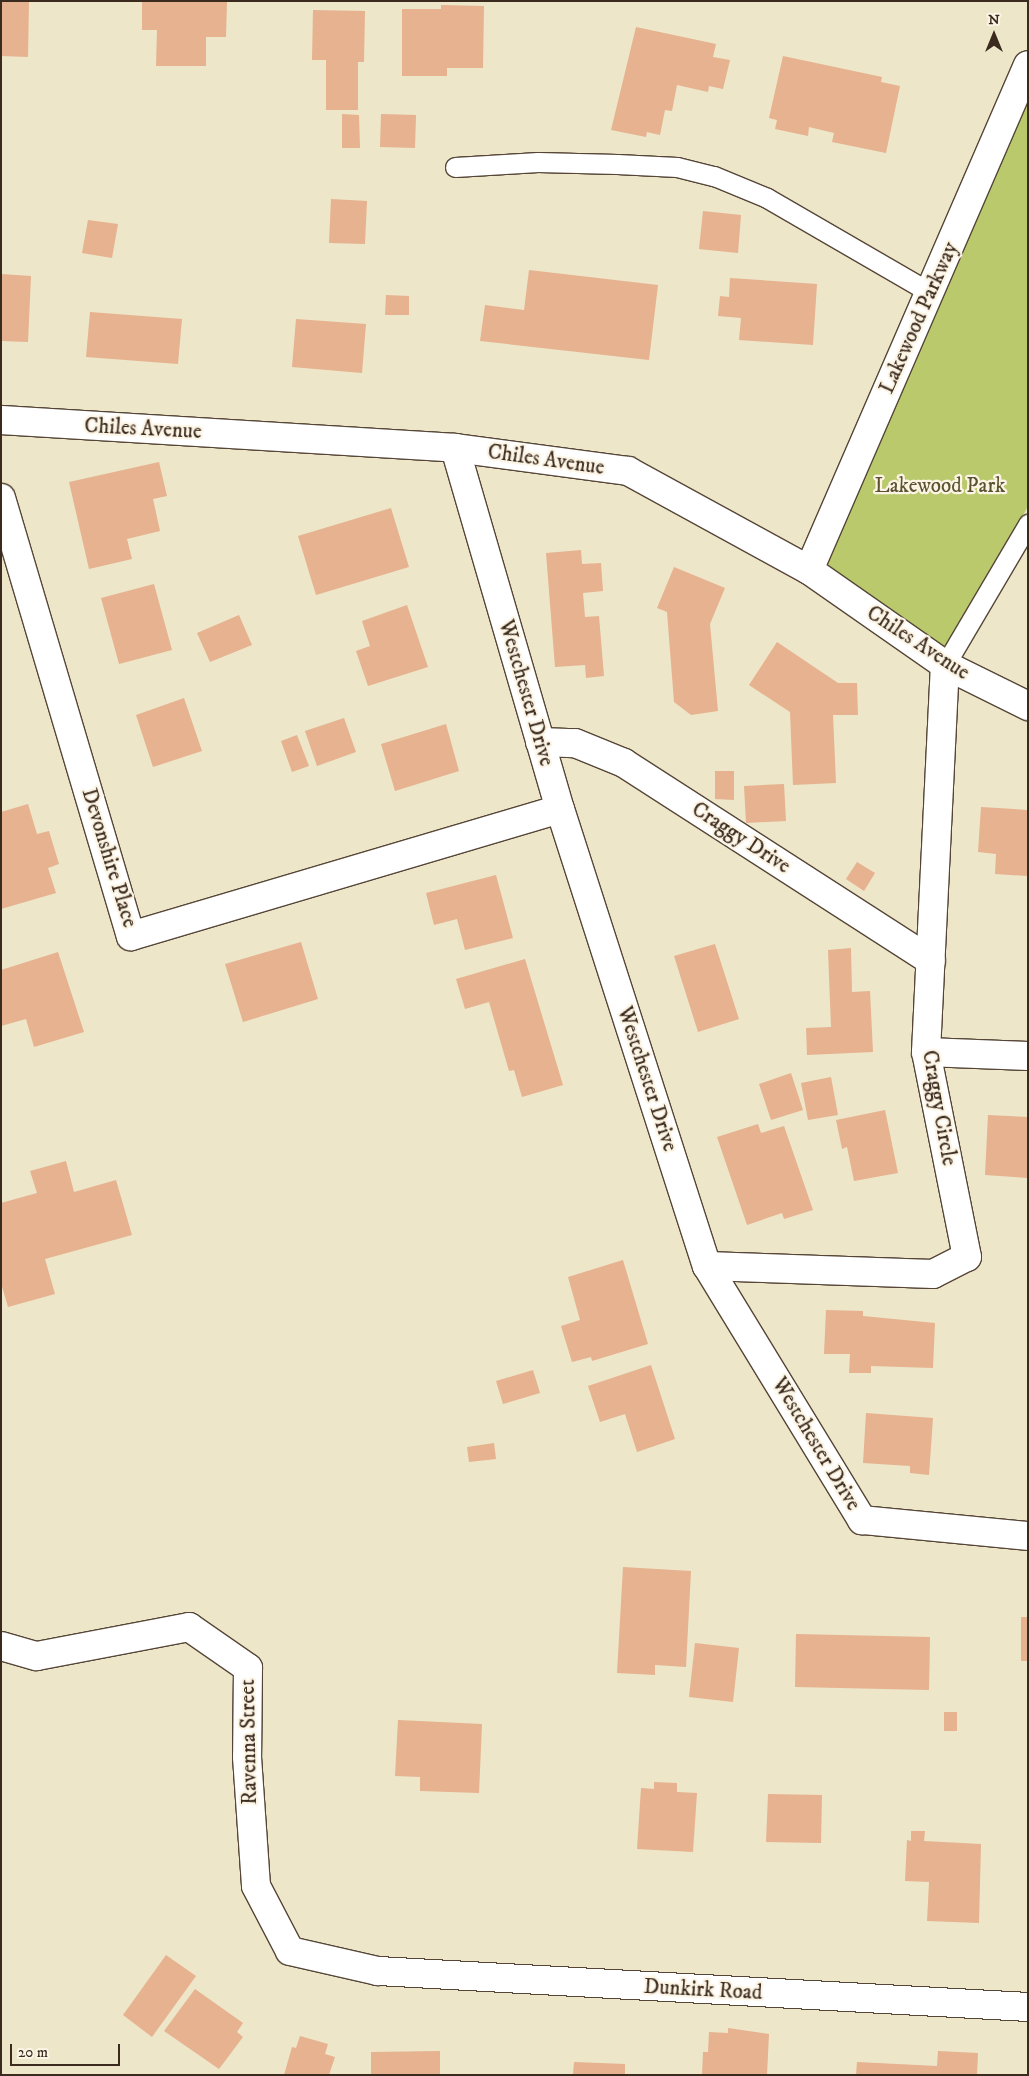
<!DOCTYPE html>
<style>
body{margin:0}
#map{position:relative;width:1029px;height:2076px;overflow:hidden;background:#ede6c8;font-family:"IM FELL DW Pica",serif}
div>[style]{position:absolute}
.green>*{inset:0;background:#bac96c}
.building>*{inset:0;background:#e6b290}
.roads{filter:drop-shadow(1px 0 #564638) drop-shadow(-1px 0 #564638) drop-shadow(0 1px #564638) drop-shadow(0 -1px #564638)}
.service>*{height:19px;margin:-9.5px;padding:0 9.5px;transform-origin:9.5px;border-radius:9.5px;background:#fff}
.minor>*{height:28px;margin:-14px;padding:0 14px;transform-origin:14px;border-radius:14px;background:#fff}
span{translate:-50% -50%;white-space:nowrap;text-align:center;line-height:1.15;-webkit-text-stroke:4.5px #fcf5e5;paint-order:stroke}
.street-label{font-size:21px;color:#3b2a1e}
.park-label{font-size:21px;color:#5b5232}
.frame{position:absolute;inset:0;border:2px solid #3b2a1e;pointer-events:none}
.north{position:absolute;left:969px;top:10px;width:50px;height:50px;-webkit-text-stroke:4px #fcf5e5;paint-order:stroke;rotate:0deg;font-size:14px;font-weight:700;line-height:20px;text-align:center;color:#3b2a1e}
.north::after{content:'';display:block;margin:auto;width:18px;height:22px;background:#3b2a1e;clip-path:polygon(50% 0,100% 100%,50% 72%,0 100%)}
.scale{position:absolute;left:10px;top:2044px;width:110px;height:22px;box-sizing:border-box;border:2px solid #3b2a1e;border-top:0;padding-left:6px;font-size:15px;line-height:18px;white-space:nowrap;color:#3b2a1e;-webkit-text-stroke:4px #fcf5e5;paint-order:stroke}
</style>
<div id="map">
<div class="green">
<div style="clip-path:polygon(1028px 65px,1028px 506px,945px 665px,809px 570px)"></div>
</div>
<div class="building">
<div style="clip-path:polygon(1px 1px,29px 1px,28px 57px,1px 56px)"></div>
<div style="clip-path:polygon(142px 1px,227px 1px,226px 37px,206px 37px,206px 66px,156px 66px,157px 30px,142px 30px)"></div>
<div style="clip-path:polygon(441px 5px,484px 6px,483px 68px,447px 68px,447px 76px,402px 76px,402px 9px,441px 9px)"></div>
<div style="clip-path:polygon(313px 10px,365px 11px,364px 62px,358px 62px,358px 110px,326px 110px,326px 60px,312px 60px)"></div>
<div style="clip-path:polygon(636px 27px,716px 44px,713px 57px,730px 60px,723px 89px,709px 86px,708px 92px,677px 85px,672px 111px,665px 110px,660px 135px,647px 132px,646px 137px,611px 130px)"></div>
<div style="clip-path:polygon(783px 56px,882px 77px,881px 82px,900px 86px,886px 153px,832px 142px,834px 133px,809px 127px,808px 136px,775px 129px,777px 120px,769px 118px)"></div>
<div style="clip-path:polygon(342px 114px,359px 115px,360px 148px,342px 148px)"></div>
<div style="clip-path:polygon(381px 114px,416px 115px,415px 148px,380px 147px)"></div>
<div style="clip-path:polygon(331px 199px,367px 201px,365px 244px,329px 243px)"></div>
<div style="clip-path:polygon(703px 211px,741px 215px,738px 253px,699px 249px)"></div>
<div style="clip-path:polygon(88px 220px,118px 224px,112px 258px,82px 253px)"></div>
<div style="clip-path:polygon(529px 270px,658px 285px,649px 360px,480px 341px,485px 305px,524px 310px)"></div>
<div style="clip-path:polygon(1px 274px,31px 276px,28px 342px,1px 341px)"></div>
<div style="clip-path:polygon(730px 278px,817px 284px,813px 345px,739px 340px,741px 318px,718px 316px,720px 296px,729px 297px)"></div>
<div style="clip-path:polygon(386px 295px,409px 296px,409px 315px,385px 315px)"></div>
<div style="clip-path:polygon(90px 312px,182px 319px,178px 364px,86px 357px)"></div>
<div style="clip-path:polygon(296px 319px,366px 324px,362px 373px,292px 367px)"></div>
<div style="clip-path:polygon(159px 462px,167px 496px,153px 499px,160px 531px,127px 539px,132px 559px,89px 569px,69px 482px)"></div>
<div style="clip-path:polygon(391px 508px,409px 567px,316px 595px,298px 536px)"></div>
<div style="clip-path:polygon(581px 550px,582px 564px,601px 563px,603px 591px,583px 593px,585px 617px,599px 616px,604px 676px,586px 678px,585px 665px,555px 667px,546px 553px)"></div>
<div style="clip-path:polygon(674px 567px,725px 588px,710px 624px,718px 711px,691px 715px,674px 702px,667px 612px,657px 608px)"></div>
<div style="clip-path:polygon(154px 584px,172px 650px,119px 664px,101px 598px)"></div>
<div style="clip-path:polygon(407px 605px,428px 667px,368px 686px,356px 651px,370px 646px,362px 621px)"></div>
<div style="clip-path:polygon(239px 615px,252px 645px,210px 662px,197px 633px)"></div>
<div style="clip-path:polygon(777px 642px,838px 683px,857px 683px,858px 715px,833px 715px,836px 783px,793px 785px,790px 712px,749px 685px)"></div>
<div style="clip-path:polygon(184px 698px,202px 751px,153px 767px,136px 715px)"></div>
<div style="clip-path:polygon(344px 718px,356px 752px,317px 766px,305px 731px)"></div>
<div style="clip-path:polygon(446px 724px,459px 771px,395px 791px,381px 744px)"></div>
<div style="clip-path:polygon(297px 735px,309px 766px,292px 772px,281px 741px)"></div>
<div style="clip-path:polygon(715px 771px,734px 771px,734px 800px,715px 799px)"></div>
<div style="clip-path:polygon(784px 784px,786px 821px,746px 823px,744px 786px)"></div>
<div style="clip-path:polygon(28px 804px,37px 834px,49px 831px,59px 864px,48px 868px,56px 893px,1px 909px,1px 812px)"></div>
<div style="clip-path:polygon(981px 807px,1028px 810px,1028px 876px,995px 874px,996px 854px,978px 852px)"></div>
<div style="clip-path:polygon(857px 862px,875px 873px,864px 891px,846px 879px)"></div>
<div style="clip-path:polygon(496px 875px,513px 938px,465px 950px,457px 919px,434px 925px,426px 893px)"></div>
<div style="clip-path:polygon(301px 942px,318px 999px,243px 1022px,225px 964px)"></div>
<div style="clip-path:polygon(715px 944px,739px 1019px,698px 1032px,674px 956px)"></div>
<div style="clip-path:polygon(851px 948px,852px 992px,870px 991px,873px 1052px,807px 1055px,806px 1028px,831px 1027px,828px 950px)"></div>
<div style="clip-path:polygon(58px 952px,84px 1032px,34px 1047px,26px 1019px,1px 1026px,1px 970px)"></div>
<div style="clip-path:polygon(525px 959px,563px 1085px,522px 1097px,514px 1070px,509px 1071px,489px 1002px,465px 1009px,456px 979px)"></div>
<div style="clip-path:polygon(791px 1073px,803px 1110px,771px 1120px,759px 1084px)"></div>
<div style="clip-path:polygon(831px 1077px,838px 1115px,808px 1120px,801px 1083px)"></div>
<div style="clip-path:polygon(885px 1110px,898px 1173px,854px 1181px,847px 1147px,842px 1149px,836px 1120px)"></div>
<div style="clip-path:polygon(988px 1115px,1028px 1117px,1028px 1178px,985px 1175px)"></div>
<div style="clip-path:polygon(758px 1124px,761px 1133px,784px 1126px,813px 1210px,784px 1219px,782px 1213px,747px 1225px,717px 1137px)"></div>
<div style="clip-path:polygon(66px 1161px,74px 1192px,116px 1180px,132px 1235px,45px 1259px,55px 1294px,8px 1307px,1px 1283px,1px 1203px,37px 1193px,30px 1171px)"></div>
<div style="clip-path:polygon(623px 1260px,648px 1344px,592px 1361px,591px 1357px,572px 1362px,561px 1326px,580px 1320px,568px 1277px)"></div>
<div style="clip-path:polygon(826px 1310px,863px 1311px,863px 1316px,935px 1323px,933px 1368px,871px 1366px,871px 1373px,849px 1373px,850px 1354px,824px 1354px)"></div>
<div style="clip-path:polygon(651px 1365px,675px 1439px,637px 1452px,625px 1414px,600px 1422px,588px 1386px)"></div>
<div style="clip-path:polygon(533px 1370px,540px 1393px,503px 1404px,496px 1381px)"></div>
<div style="clip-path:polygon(866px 1413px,933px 1418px,929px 1475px,910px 1473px,910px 1466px,863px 1463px)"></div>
<div style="clip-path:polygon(494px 1443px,496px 1459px,469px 1462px,467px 1447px)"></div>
<div style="clip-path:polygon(623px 1567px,691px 1571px,686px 1667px,655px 1665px,655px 1675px,617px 1673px)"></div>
<div style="clip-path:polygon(1021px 1617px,1028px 1617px,1028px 1661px,1021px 1661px)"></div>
<div style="clip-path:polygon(796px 1634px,930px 1637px,929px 1690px,795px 1687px)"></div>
<div style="clip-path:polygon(695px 1643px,739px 1648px,733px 1702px,689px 1697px)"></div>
<div style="clip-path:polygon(944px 1712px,957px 1712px,957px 1731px,944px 1731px)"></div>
<div style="clip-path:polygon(398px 1720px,482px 1724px,479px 1793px,420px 1791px,420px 1777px,395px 1776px)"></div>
<div style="clip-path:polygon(654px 1782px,677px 1783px,677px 1792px,697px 1793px,693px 1852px,637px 1849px,641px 1788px,654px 1789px)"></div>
<div style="clip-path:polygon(768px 1794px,822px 1795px,821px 1843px,766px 1842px)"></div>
<div style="clip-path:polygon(911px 1831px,925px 1831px,924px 1841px,981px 1844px,979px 1923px,927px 1921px,929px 1882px,905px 1881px,907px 1840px,911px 1841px)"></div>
<div style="clip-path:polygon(166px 1955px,196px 1976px,152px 2037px,123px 2015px)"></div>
<div style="clip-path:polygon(195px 1989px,243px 2023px,237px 2032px,243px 2037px,219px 2069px,164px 2031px)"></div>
<div style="clip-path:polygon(728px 2028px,769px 2034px,767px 2075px,702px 2075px,703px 2052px,708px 2052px,709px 2032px,728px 2033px)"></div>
<div style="clip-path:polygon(300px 2036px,328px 2044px,325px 2054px,335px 2057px,329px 2075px,284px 2075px,292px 2047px,296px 2048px)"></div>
<div style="clip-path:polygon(440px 2051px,440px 2075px,371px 2075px,371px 2052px)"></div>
<div style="clip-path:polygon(938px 2051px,978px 2053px,977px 2075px,856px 2075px,857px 2062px,937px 2066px)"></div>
<div style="clip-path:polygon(574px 2062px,625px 2064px,625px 2075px,573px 2075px)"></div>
</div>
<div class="roads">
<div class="service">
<div style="left:455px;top:167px;width:83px;rotate:-3.4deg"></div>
<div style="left:538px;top:162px;width:79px;rotate:1.5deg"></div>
<div style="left:617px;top:164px;width:60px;rotate:2.9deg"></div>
<div style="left:677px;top:167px;width:38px;rotate:14deg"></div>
<div style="left:714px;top:176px;width:57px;rotate:22.5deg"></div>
<div style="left:767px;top:198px;width:190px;rotate:30.1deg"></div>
<div style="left:945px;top:665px;width:164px;rotate:-59.5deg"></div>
</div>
<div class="minor">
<div style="left:1px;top:420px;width:455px;rotate:3.5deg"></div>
<div style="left:455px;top:448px;width:175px;rotate:7.6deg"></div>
<div style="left:628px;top:471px;width:206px;rotate:28.7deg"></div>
<div style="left:809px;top:570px;width:166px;rotate:34.9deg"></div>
<div style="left:945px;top:665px;width:93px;rotate:26.3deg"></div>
<div style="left:455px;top:448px;width:376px;rotate:73.8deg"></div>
<div style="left:560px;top:809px;width:480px;rotate:72.2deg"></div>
<div style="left:707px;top:1266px;width:298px;rotate:58.6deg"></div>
<div style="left:862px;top:1520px;width:167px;rotate:5.5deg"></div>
<div style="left:1px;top:498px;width:457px;rotate:73.5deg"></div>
<div style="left:131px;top:936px;width:447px;rotate:-16.5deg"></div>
<div style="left:809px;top:570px;width:550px;rotate:-66.56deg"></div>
<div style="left:540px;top:742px;width:35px;rotate:2deg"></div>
<div style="left:575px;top:743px;width:53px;rotate:22.2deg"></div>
<div style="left:624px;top:763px;width:365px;rotate:32.8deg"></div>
<div style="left:926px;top:1052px;width:102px;rotate:2.2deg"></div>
<div style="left:707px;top:1266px;width:226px;rotate:2deg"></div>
<div style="left:933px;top:1274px;width:38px;rotate:-27deg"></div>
<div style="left:967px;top:1257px;width:209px;rotate:-101.3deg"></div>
<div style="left:926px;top:1052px;width:387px;rotate:-87.2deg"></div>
<div style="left:1px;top:1646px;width:37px;rotate:16deg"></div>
<div style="left:37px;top:1656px;width:155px;rotate:-10.8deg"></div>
<div style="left:189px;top:1627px;width:72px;rotate:34.8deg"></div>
<div style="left:248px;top:1668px;width:89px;rotate:90.6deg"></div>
<div style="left:247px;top:1757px;width:129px;rotate:86deg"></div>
<div style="left:256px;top:1886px;width:73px;rotate:62.4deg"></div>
<div style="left:290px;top:1951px;width:90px;rotate:12.8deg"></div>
<div style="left:378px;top:1971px;width:651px;rotate:3.17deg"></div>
</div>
</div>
<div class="street-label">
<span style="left:919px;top:318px;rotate:-66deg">Lakewood Parkway</span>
<span style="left:143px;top:429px;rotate:3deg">Chiles Avenue</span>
<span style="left:546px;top:460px;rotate:8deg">Chiles Avenue</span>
<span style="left:918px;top:643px;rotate:33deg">Chiles Avenue</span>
<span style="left:526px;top:693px;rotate:74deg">Westchester Drive</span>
<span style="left:741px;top:838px;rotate:33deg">Craggy Drive</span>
<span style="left:109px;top:858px;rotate:73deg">Devonshire Place</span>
<span style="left:647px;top:1079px;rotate:72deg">Westchester Drive</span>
<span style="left:939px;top:1108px;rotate:80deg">Craggy Circle</span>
<span style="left:816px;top:1444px;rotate:59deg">Westchester Drive</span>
<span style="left:249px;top:1742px;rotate:-91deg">Ravenna Street</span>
<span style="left:703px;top:1990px;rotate:3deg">Dunkirk Road</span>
</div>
<div class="park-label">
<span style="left:940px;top:486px">Lakewood Park</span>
</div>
<div class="frame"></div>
<div class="north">N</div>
<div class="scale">20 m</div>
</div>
